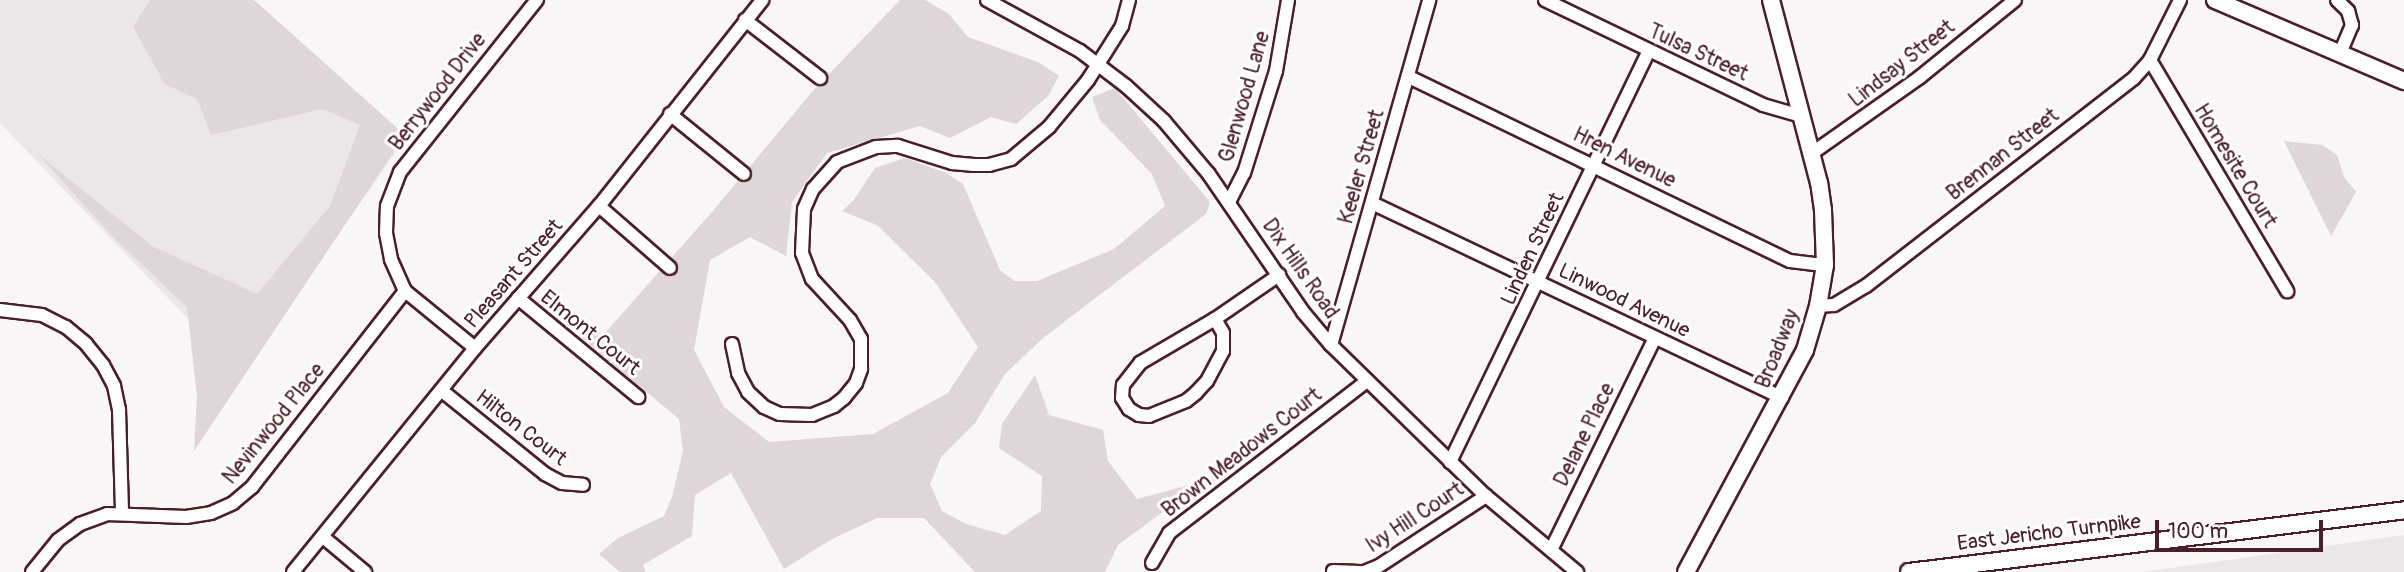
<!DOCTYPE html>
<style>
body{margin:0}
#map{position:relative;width:2404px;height:572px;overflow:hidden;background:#f8f6f7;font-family:Pangolin,sans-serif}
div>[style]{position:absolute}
.built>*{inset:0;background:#ebe6e8}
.green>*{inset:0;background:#ded6d9}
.roads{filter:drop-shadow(2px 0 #4a1f2b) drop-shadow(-2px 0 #4a1f2b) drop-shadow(0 2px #4a1f2b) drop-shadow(0 -2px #4a1f2b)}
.minor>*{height:12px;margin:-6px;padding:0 6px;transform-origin:6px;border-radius:6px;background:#fff}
.major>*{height:16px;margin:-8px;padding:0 8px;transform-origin:8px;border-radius:8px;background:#fff}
span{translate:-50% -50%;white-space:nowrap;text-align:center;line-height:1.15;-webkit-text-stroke:6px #fff;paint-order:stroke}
.street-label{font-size:21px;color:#4a1f2b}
.scale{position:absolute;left:2155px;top:520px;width:168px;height:32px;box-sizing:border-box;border:4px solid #4a1f2b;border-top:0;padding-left:9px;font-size:21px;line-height:24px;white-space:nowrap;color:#4a1f2b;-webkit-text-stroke:5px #fff;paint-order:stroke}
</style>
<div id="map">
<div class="built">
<div style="clip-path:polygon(0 0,251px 0,402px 143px,241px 374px,0 123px)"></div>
<div style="clip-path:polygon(2404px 535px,2404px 572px,2142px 572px)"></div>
</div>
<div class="green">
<div style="clip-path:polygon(150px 0,254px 0,405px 135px,194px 451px,197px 396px,187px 307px,113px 237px,39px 155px,152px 246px,257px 294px,330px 206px,360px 125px,322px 109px,211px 135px,197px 99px,165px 84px,133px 27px)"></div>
<div style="clip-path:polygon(900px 0,925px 0,949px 14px,968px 37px,1038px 62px,1059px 76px,1049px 95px,1016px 124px,991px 117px,950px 138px,920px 126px,827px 153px,792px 202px,786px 256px,750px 237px,710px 260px,694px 350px,724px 407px,769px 442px,873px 434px,948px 393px,978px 347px,935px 282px,877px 225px,842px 211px,853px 201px,875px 168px,905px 158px,946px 173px,963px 184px,1000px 270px,1014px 281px,1037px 281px,1114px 249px,1165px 206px,1152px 174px,1100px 120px,1092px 97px,1115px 88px,1210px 202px,1206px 214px,1043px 338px,1005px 374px,975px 423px,941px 457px,930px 484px,942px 511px,966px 524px,1005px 535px,1041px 511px,1042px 476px,999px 448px,1002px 424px,1035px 375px,1049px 415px,1103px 430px,1108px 461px,1137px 499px,1223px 476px,1160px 514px,1118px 545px,1105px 572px,975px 572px,924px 518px,877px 518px,832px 539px,784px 569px,731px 473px,695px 495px,692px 536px,643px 565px,646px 572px,620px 572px,599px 554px,618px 538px,664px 516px,672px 497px,683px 451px,679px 419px,578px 335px,605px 333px,712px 212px,811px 93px)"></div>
<div style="clip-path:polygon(2284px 141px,2322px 145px,2337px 155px,2344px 177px,2356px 192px,2331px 236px)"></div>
</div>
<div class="roads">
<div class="minor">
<div style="left:987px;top:0;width:106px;rotate:28.7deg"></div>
<div style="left:1080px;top:51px;width:58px;rotate:37.3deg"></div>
<div style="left:1126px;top:86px;width:52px;rotate:42.6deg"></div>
<div style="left:1164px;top:121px;width:68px;rotate:49.8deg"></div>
<div style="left:1208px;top:173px;width:168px;rotate:55.6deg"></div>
<div style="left:1303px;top:312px;width:43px;rotate:49.7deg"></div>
<div style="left:1331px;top:345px;width:216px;rotate:44.3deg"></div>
<div style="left:1486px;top:496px;width:119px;rotate:39.9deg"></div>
<div style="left:1545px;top:0;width:242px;rotate:25.7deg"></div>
<div style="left:1763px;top:105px;width:37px;rotate:16deg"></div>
<div style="left:2337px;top:0;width:16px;rotate:45deg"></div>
<div style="left:2348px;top:11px;width:15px;rotate:74deg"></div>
<div style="left:2352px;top:25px;width:30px;rotate:113deg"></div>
<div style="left:745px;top:20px;width:95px;rotate:37.7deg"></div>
<div style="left:2150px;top:60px;width:269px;rotate:59.3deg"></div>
<div style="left:1409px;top:77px;width:423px;rotate:25.8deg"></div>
<div style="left:1790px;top:261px;width:35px;rotate:7deg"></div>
<div style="left:670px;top:114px;width:95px;rotate:39deg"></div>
<div style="left:1811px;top:154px;width:133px;rotate:-35.2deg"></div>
<div style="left:1920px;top:77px;width:122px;rotate:-39deg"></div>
<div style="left:1229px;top:202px;width:33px;rotate:-63deg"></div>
<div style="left:1244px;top:173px;width:107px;rotate:-72.6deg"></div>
<div style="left:1276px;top:71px;width:72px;rotate:-80.4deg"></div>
<div style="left:1372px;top:203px;width:454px;rotate:25.4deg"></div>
<div style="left:599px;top:206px;width:94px;rotate:41.1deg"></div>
<div style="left:518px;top:298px;width:156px;rotate:39.5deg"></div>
<div style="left:1818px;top:306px;width:16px;rotate:-4deg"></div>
<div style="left:1834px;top:305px;width:37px;rotate:-31deg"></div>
<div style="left:1866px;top:286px;width:339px;rotate:-37.8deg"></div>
<div style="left:2134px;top:78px;width:24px;rotate:-48deg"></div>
<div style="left:2150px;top:60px;width:67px;rotate:-63.4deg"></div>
<div style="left:0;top:310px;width:42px;rotate:6.8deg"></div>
<div style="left:42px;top:315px;width:27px;rotate:27deg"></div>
<div style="left:66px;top:327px;width:26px;rotate:40deg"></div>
<div style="left:86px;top:344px;width:27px;rotate:51deg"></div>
<div style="left:103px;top:365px;width:24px;rotate:62deg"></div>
<div style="left:114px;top:386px;width:25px;rotate:78deg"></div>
<div style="left:119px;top:410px;width:103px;rotate:88.3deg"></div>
<div style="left:1215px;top:319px;width:16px;rotate:60deg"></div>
<div style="left:1223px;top:333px;width:18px;rotate:90deg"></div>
<div style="left:1223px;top:351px;width:34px;rotate:118deg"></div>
<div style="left:1207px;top:381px;width:16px;rotate:133deg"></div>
<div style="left:1196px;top:393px;width:13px;rotate:141deg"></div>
<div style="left:1186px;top:401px;width:40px;rotate:158deg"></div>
<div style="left:1149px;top:416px;width:10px;rotate:-174deg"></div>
<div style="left:1139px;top:415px;width:12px;rotate:-149deg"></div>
<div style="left:1129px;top:409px;width:13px;rotate:-122deg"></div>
<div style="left:1122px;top:398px;width:13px;rotate:-86deg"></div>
<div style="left:1123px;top:385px;width:28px;rotate:-52deg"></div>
<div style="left:1140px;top:363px;width:87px;rotate:-30.4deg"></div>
<div style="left:1215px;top:319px;width:78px;rotate:-34.5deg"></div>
<div style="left:732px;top:344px;width:30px;rotate:78deg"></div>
<div style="left:738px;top:373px;width:21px;rotate:62deg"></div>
<div style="left:748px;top:392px;width:22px;rotate:43deg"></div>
<div style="left:764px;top:407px;width:17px;rotate:24deg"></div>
<div style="left:780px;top:414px;width:32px;rotate:2deg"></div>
<div style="left:812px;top:415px;width:24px;rotate:-22deg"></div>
<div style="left:834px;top:406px;width:13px;rotate:-39deg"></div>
<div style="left:844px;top:398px;width:19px;rotate:-51deg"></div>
<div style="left:856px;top:383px;width:15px;rotate:-70deg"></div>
<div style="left:861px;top:369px;width:30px;rotate:-90deg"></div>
<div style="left:861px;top:339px;width:22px;rotate:-120deg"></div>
<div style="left:850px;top:320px;width:56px;rotate:-132.8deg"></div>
<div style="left:812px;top:279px;width:28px;rotate:-111deg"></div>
<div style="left:802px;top:253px;width:44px;rotate:-87.4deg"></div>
<div style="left:804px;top:209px;width:22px;rotate:-66deg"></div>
<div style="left:813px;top:189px;width:36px;rotate:-48deg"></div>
<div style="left:837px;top:162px;width:42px;rotate:-21deg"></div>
<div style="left:876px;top:147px;width:22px;rotate:-3deg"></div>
<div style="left:898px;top:146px;width:57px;rotate:17.5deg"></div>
<div style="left:952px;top:163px;width:22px;rotate:5deg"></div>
<div style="left:974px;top:165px;width:15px"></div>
<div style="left:989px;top:165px;width:23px;rotate:-15deg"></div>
<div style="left:1011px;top:159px;width:50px;rotate:-40.1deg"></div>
<div style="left:1049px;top:127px;width:61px;rotate:-50.3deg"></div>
<div style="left:1088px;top:80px;width:64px;rotate:-57.8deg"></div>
<div style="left:1122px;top:26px;width:27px;rotate:-75deg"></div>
<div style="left:1331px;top:345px;width:359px;rotate:-74.1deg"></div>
<div style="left:475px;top:348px;width:90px;rotate:-140.8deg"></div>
<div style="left:405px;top:291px;width:35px;rotate:-114deg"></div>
<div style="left:391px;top:259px;width:26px;rotate:-101deg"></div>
<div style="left:386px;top:233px;width:27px;rotate:-88deg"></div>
<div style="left:387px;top:206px;width:36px;rotate:-69deg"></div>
<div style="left:400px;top:172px;width:220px;rotate:-51.5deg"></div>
<div style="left:441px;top:390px;width:134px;rotate:38.9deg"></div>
<div style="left:545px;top:474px;width:19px;rotate:28deg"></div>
<div style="left:562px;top:483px;width:21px;rotate:5deg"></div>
<div style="left:1450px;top:462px;width:457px;rotate:-64.2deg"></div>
<div style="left:323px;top:537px;width:55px;rotate:39.8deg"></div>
<div style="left:1551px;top:550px;width:236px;rotate:-63.9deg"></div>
<div style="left:1152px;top:563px;width:34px;rotate:-60deg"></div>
<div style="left:1169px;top:533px;width:250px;rotate:-37.5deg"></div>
<div style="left:1333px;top:571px;width:27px;rotate:2deg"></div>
<div style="left:32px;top:572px;width:41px;rotate:-50.9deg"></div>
<div style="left:58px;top:540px;width:27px;rotate:-36deg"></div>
<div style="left:80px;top:524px;width:29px;rotate:-20deg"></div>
<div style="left:107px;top:514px;width:79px;rotate:2.2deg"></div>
<div style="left:186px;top:517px;width:25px;rotate:-9deg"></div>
<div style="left:211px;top:513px;width:24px;rotate:-24deg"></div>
<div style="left:233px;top:503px;width:25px;rotate:-40deg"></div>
<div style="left:252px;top:487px;width:249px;rotate:-52deg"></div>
<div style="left:293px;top:572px;width:289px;rotate:-50.9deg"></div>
<div style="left:475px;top:348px;width:189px;rotate:-48.9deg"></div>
<div style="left:599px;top:206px;width:263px;rotate:-51.6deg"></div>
<div style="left:1364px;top:572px;width:16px;rotate:-22deg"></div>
<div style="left:1379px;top:566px;width:128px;rotate:-33.2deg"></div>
</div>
<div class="major">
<div style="left:2215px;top:0;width:206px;rotate:23.2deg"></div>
<div style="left:1686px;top:572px;width:252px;rotate:-61.8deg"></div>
<div style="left:1805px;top:350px;width:46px;rotate:-73.5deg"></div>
<div style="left:1818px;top:306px;width:42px;rotate:-80.3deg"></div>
<div style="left:1825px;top:265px;width:55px;rotate:-92.1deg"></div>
<div style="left:1823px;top:210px;width:27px;rotate:-98deg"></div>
<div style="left:1819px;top:183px;width:189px;rotate:-104.7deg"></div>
<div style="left:1909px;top:572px;width:499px;rotate:-7.1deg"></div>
</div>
</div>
<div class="street-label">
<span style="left:1698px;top:53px;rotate:25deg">Tulsa Street</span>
<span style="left:1902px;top:64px;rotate:-38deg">Lindsay Street</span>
<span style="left:438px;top:92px;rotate:-52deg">Berrywood Drive</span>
<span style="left:1245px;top:97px;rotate:-74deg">Glenwood Lane</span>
<span style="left:2003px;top:155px;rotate:-38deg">Brennan Street</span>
<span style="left:1624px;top:158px;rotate:26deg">Hren Avenue</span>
<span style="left:2235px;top:166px;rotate:59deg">Homesite Court</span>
<span style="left:1362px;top:167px;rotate:-74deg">Keeler Street</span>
<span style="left:1533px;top:249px;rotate:-65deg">Linden Street</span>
<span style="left:1300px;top:269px;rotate:55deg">Dix Hills Road</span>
<span style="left:514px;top:274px;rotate:-49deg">Pleasant Street</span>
<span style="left:1624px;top:301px;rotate:26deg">Linwood Avenue</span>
<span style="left:590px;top:333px;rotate:39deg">Elmont Court</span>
<span style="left:1778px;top:349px;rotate:-68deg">Broadway</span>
<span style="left:274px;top:424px;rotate:-51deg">Nevinwood Place</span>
<span style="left:521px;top:428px;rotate:38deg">Hilton Court</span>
<span style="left:1585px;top:435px;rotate:-64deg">Delane Place</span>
<span style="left:1242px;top:453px;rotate:-38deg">Brown Meadows Court</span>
<span style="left:1415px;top:518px;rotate:-33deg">Ivy Hill Court</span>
<span style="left:2049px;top:533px;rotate:-7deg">East Jericho Turnpike</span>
</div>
<div class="scale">100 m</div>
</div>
